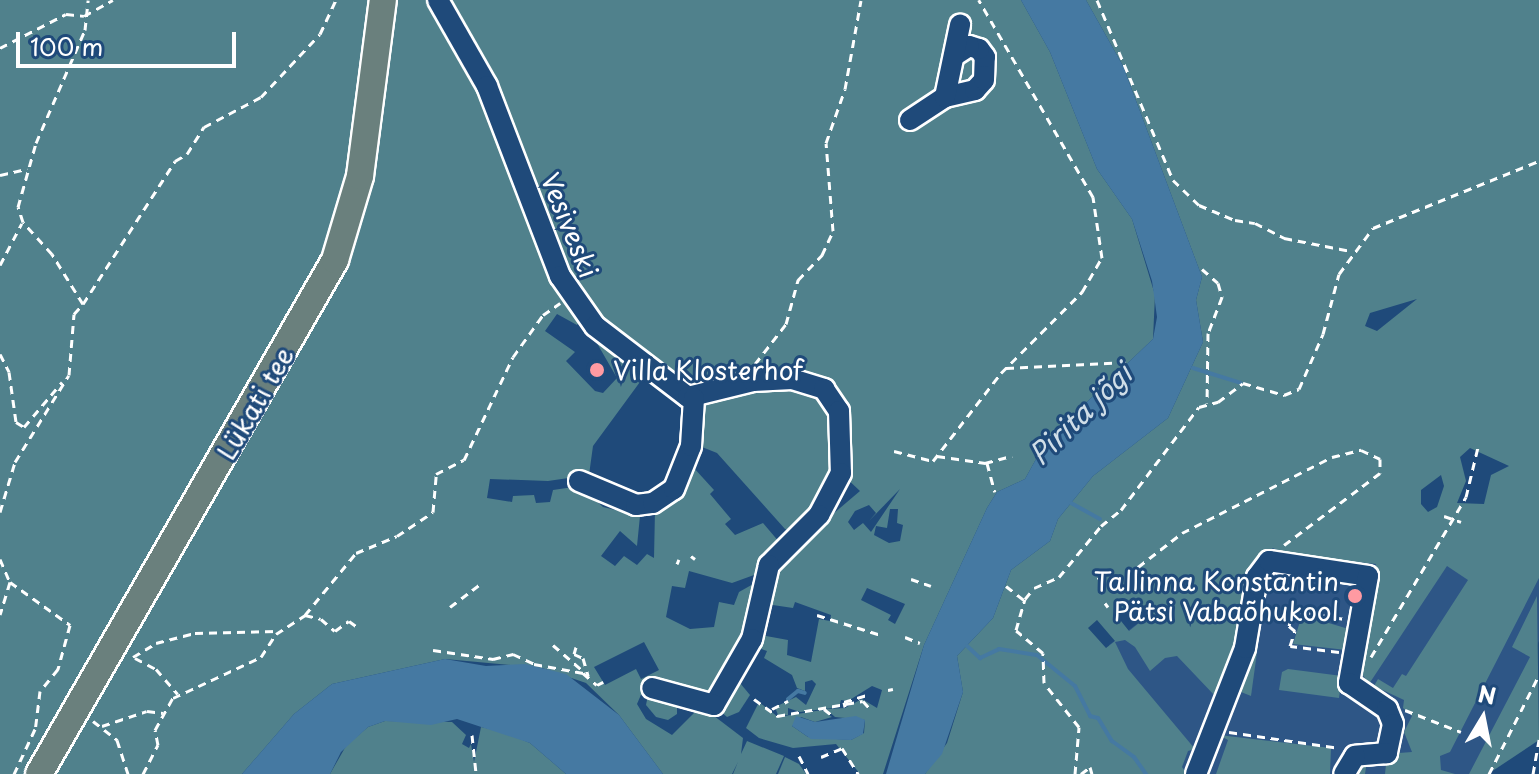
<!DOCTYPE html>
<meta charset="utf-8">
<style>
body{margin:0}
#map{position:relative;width:1539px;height:774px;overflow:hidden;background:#1f4a7a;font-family:"Playpen Sans",sans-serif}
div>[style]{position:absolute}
.built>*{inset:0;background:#2e5686}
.green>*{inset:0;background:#50818c}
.water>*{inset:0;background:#4579a2}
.stream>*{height:4px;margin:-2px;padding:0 2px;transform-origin:2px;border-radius:2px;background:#4579a2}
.path>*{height:3px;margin-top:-1.5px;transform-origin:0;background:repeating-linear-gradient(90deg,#fff 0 8px,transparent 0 14px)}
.roads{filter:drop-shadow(2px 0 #fff) drop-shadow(-2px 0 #fff) drop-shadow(0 2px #fff) drop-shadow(0 -2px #fff)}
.minor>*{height:20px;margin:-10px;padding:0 10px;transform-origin:10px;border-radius:10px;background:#1f4a7a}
.major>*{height:26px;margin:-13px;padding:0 13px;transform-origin:13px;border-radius:13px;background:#6a807d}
.path-bridge>*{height:3px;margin-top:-1.5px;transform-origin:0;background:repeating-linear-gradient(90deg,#fff 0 8px,transparent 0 14px)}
.dots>*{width:22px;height:22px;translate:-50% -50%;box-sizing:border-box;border:4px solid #1f4a7a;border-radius:50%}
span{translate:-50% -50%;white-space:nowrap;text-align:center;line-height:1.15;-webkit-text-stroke:6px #1f4a7a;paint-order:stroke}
.street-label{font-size:26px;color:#fff}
.poi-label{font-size:26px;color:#fff}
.left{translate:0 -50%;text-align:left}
.right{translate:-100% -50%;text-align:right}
.water-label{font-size:28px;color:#d0dee8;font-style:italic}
.north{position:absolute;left:1443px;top:678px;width:80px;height:80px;-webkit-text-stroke:6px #1f4a7a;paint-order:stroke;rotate:10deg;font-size:22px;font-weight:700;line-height:32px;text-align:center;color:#fff}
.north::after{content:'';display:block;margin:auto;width:28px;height:36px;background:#fff;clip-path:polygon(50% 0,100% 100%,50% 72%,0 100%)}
.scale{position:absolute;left:16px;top:32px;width:220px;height:36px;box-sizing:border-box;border:4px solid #fff;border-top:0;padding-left:10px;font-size:24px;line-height:28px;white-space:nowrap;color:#fff;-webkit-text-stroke:6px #1f4a7a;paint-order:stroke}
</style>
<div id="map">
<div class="built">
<div style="clip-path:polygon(1318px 410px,1360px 437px,1375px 552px,1475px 532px,1539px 411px,1539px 641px,1472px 774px,1176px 774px,1109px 645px,1150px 614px)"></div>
</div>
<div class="green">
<div style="clip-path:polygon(evenodd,0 0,1021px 0,1050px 52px,1097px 169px,1132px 219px,1155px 295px,1153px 339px,1046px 441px,1025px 479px,997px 492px,987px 508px,924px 645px,883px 774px,860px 774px,836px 744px,793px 748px,759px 738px,746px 728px,759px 702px,778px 717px,822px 710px,832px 717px,815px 722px,801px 717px,792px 726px,808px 737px,851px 740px,864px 733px,865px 720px,835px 717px,826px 709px,845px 708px,862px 699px,877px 708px,882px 690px,872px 686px,848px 701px,841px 700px,839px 707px,800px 712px,788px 708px,788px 715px,778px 715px,775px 707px,796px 697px,806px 705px,816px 684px,812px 680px,805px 682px,805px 691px,797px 688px,792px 675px,764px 658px,767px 651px,759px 648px,761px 635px,788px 640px,787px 655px,811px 662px,819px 619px,830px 621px,831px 615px,795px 602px,793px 608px,766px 604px,780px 559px,860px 491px,844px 476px,814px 513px,790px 531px,785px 529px,717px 453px,697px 445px,700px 409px,581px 319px,577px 325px,557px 314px,545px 331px,575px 352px,566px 361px,595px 391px,603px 393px,617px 378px,594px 338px,648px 371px,593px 446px,589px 475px,548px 481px,490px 479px,487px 498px,512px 502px,513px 496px,534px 495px,536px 503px,550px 502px,553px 490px,580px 486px,603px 507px,640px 516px,637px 546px,620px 531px,601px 556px,615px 566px,624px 556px,637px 565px,647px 554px,654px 558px,655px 510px,686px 488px,693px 467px,714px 490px,710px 494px,731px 519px,725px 524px,735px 535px,763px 523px,780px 543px,765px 554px,754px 575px,732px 583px,689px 571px,685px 588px,672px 586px,666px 617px,690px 629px,714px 627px,719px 602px,734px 605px,739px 592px,755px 583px,754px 616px,712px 697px,643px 690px,637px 704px,646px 719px,672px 735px,701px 706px,743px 738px,741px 754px,747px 741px,784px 756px,776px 774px,733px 774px,738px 762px,732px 774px,663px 774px,619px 715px,586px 683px,542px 668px,445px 659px,332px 684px,294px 714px,242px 774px,0 774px,0 0,900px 489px,871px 532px,863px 523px,854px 530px,848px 522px,855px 511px,869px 505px,876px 513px,869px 521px,900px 489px,0 0,890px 509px,898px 509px,897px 523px,903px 525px,900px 541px,889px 543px,874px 535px,876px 526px,887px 528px,890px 509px,0 0,867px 588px,905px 604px,895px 624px,888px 620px,891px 615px,861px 600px,867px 588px,0 0,644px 642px,659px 670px,641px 679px,636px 669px,605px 685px,594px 667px,644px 642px)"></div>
<div style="clip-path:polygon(evenodd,1086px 0,1539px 0,1539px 578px,1450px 752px,1440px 756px,1441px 770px,1455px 774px,1385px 774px,1386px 764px,1367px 761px,1365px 774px,1354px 774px,1355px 766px,1372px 758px,1396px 761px,1399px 753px,1412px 752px,1404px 732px,1412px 716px,1403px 708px,1404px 700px,1374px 686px,1378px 679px,1393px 688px,1402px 674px,1406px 676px,1468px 580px,1447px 566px,1369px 684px,1360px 671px,1376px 564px,1287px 555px,1273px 548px,1262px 557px,1244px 636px,1216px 697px,1177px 656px,1165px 658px,1150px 671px,1135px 647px,1125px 640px,1115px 642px,1128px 669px,1195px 749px,1188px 751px,1182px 767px,1187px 774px,925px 774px,947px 743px,963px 692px,957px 656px,993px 618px,1011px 570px,1050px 541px,1058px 519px,1093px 476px,1168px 418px,1203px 342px,1196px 300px,1202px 277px,1123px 66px,1086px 0,1417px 299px,1377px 331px,1365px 326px,1370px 313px,1417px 299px,1086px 0,1470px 448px,1509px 466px,1491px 475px,1484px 504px,1457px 503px,1466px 481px,1460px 457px,1470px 448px,1086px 0,1441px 475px,1444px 486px,1437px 507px,1428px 512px,1421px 504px,1421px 490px,1441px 475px,1086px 0,1138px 600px,1150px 614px,1129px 631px,1117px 616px,1138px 600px,1086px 0,1097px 620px,1115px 641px,1106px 648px,1088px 628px,1097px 620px)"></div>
<div style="clip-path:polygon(1537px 596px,1539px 740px,1488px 774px,1469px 774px,1530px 657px,1512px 647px)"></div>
<div style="clip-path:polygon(1302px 615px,1352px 630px,1346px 650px,1293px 644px)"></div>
<div style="clip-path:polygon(1254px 645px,1258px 645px,1251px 696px,1236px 690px)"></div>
<div style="clip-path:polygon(1288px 669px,1342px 676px,1339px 698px,1279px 690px,1282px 672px)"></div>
<div style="clip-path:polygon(735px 677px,750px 695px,739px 712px,727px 717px,720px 711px)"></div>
<div style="clip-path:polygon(648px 695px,677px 704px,677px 714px,668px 720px,656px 717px,646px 705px)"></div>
<div style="clip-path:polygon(385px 721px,452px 722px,466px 735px,462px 744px,469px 748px,471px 744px,474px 762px,481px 727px,503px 732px,530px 743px,566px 774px,330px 774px,346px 746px,368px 727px)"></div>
<div style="clip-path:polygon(1219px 735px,1331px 748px,1330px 774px,1216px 774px,1228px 740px)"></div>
<div style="clip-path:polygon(785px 757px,799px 764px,806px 774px,778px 774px)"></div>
</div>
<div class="water">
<div style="clip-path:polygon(1021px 0,1086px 0,1123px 66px,1202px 277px,1196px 300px,1203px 342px,1168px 418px,1093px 476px,1058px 519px,1050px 541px,1011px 570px,993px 618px,957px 656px,963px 692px,942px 754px,925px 774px,886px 774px,924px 645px,987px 508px,997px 492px,1025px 479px,1046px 441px,1153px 339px,1157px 317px,1152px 281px,1132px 219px,1097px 169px,1050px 52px)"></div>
<div style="clip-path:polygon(445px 659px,486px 666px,525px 664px,566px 674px,619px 715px,663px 774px,566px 774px,530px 743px,457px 719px,431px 725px,385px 721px,368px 727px,341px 752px,330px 774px,242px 774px,294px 714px,332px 684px)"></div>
<div style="clip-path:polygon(796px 716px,815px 722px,856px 716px,865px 720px,863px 734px,851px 740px,811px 739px,792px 726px)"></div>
</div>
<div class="stream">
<div style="left:1193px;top:368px;width:50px;rotate:17.4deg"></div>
<div style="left:1071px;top:503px;width:33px;rotate:29deg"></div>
<div style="left:967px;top:646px;width:18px;rotate:43deg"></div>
<div style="left:980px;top:658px;width:21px;rotate:-25deg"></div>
<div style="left:999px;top:649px;width:38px;rotate:9deg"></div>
<div style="left:1037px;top:655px;width:49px;rotate:39.2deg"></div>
<div style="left:1075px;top:686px;width:34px;rotate:63deg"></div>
<div style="left:1090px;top:716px;width:8px;rotate:14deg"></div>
<div style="left:1098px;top:718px;width:27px;rotate:59deg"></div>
<div style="left:1112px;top:741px;width:27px;rotate:36deg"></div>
<div style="left:1134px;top:757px;width:21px;rotate:55deg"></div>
<div style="left:788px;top:699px;width:13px;rotate:-39deg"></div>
<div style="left:798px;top:691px;width:7px;rotate:16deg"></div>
</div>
<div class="path">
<div style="left:1097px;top:0;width:195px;rotate:67.1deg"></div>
<div style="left:1173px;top:180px;width:36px;rotate:44deg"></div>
<div style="left:1199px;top:205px;width:39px;rotate:23deg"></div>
<div style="left:1235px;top:220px;width:20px;rotate:9deg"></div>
<div style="left:1255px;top:223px;width:33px;rotate:27deg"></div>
<div style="left:1284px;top:238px;width:68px;rotate:11deg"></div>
<div style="left:0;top:48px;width:74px;rotate:-27.3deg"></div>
<div style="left:66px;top:14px;width:18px;rotate:6deg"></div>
<div style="left:84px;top:16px;width:33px;rotate:-29deg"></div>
<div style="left:0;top:175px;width:28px;rotate:-13deg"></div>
<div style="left:0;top:265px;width:47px;rotate:-62.4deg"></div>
<div style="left:1202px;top:269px;width:21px;rotate:41deg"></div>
<div style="left:1218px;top:283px;width:15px;rotate:74deg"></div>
<div style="left:1222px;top:297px;width:39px;rotate:111deg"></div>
<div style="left:1208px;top:333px;width:70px;rotate:90.8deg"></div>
<div style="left:83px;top:304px;width:170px;rotate:-57.2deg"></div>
<div style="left:175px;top:161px;width:14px;rotate:-30deg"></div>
<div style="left:187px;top:154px;width:32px;rotate:-58deg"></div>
<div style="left:204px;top:127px;width:64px;rotate:-27.8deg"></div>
<div style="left:261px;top:97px;width:86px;rotate:-46.9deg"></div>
<div style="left:320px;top:34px;width:38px;rotate:-65deg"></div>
<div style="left:0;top:354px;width:20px;rotate:63deg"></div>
<div style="left:9px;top:372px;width:50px;rotate:82deg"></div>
<div style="left:16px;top:422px;width:9px;rotate:32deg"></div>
<div style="left:24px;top:427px;width:59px;rotate:-49.8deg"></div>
<div style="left:755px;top:364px;width:51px;rotate:-52.2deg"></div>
<div style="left:786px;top:324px;width:46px;rotate:-74.7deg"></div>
<div style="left:798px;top:280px;width:35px;rotate:-46deg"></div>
<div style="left:822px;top:255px;width:26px;rotate:-65deg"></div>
<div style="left:833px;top:231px;width:88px;rotate:-94.5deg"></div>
<div style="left:826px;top:143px;width:57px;rotate:-70.6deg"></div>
<div style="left:845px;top:89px;width:90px;rotate:-79.8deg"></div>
<div style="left:1006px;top:368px;width:122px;rotate:-2.8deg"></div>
<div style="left:894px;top:451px;width:40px;rotate:14.4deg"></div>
<div style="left:933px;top:461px;width:111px;rotate:-52.3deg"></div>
<div style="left:1001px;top:373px;width:115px;rotate:-45deg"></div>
<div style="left:1082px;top:292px;width:39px;rotate:-60deg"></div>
<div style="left:1102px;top:258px;width:62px;rotate:-98.4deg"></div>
<div style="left:1093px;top:197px;width:228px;rotate:-120.1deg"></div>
<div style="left:937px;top:456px;width:49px;rotate:8.3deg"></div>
<div style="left:985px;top:463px;width:28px;rotate:-15deg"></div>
<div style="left:987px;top:463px;width:30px;rotate:75deg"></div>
<div style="left:0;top:512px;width:52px;rotate:-73.3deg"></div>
<div style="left:15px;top:462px;width:102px;rotate:-58.2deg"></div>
<div style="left:69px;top:375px;width:61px;rotate:-85.3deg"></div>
<div style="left:74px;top:314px;width:13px;rotate:-48deg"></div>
<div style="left:83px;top:304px;width:59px;rotate:-121.8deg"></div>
<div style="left:52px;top:254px;width:43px;rotate:-132.2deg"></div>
<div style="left:23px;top:222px;width:16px;rotate:-108deg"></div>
<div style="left:18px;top:207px;width:66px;rotate:-74.3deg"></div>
<div style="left:36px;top:143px;width:123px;rotate:-66.6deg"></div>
<div style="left:85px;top:30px;width:30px;rotate:-84deg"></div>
<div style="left:691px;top:556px;width:5px;rotate:37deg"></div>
<div style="left:0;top:559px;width:25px;rotate:67deg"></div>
<div style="left:10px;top:582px;width:34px;rotate:107deg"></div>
<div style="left:677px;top:564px;width:5px;rotate:-68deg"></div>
<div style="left:1098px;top:577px;width:5px;rotate:53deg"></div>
<div style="left:911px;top:579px;width:21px;rotate:19deg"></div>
<div style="left:10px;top:582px;width:74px;rotate:35.6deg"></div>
<div style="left:70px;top:625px;width:46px;rotate:105.3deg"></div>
<div style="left:58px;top:669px;width:28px;rotate:129deg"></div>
<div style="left:40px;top:691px;width:38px;rotate:97deg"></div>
<div style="left:35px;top:729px;width:50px;rotate:115deg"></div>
<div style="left:1116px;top:584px;width:83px;rotate:-37.7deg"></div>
<div style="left:1182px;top:533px;width:168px;rotate:-26.9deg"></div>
<div style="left:1332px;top:457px;width:30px;rotate:-14deg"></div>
<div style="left:1361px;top:450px;width:21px;rotate:25deg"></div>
<div style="left:1380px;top:459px;width:14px;rotate:90deg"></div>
<div style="left:1380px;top:473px;width:120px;rotate:143.1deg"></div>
<div style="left:1006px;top:586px;width:23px;rotate:38deg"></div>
<div style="left:1105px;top:603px;width:5px;rotate:53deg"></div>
<div style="left:450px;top:607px;width:41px;rotate:-37.1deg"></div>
<div style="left:305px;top:615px;width:16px;rotate:14deg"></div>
<div style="left:321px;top:619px;width:18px;rotate:41deg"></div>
<div style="left:335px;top:631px;width:17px;rotate:-36deg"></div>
<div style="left:349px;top:621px;width:9px;rotate:36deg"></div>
<div style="left:817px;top:615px;width:67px;rotate:17.4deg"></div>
<div style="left:905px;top:637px;width:16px;rotate:22deg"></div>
<div style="left:553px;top:645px;width:40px;rotate:41deg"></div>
<div style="left:576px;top:647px;width:7px;rotate:106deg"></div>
<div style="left:574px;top:654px;width:10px;rotate:24deg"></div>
<div style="left:583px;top:658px;width:19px;rotate:74deg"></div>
<div style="left:433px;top:650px;width:61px;rotate:8.5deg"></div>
<div style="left:493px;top:659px;width:21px;rotate:-14deg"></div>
<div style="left:513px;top:654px;width:23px;rotate:25deg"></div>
<div style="left:534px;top:664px;width:50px;rotate:10.4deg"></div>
<div style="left:583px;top:673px;width:18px;rotate:41deg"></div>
<div style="left:597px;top:685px;width:7px;rotate:-27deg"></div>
<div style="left:1339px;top:652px;width:49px;rotate:-173deg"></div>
<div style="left:1290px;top:646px;width:16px;rotate:-72deg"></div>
<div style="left:1295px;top:631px;width:8px;rotate:-140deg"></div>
<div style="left:1289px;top:626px;width:16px;rotate:-76deg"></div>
<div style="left:1293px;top:610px;width:52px;rotate:10deg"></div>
<div style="left:133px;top:657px;width:27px;rotate:-31deg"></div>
<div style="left:156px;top:643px;width:40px;rotate:-14.4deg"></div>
<div style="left:195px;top:633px;width:83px;rotate:-1.4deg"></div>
<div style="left:1371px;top:657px;width:186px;rotate:-59.3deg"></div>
<div style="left:1466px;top:497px;width:51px;rotate:-76.5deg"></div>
<div style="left:135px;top:658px;width:24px;rotate:28deg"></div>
<div style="left:156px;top:669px;width:33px;rotate:49deg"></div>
<div style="left:888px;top:690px;width:5px;rotate:-11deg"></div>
<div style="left:754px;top:699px;width:29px;rotate:36deg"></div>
<div style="left:777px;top:716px;width:87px;rotate:-9.9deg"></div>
<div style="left:863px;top:701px;width:12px;rotate:48deg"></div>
<div style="left:845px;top:707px;width:5px;rotate:-101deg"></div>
<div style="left:844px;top:702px;width:24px;rotate:-17deg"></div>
<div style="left:772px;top:709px;width:18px;rotate:-27deg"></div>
<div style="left:824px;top:709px;width:11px;rotate:38deg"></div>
<div style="left:1405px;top:710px;width:60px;rotate:21.4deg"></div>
<div style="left:93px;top:721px;width:31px;rotate:38deg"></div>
<div style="left:117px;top:740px;width:36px;rotate:72deg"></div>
<div style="left:102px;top:726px;width:47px;rotate:-18.4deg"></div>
<div style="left:147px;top:711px;width:16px;rotate:7deg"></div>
<div style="left:1229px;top:732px;width:112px;rotate:8.2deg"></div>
<div style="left:472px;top:735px;width:39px;rotate:84deg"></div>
<div style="left:799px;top:756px;width:20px;rotate:63deg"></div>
<div style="left:821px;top:757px;width:23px;rotate:-23deg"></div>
<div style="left:842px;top:748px;width:31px;rotate:58deg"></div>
<div style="left:143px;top:774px;width:33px;rotate:-63deg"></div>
<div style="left:158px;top:745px;width:15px;rotate:-101deg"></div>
<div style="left:155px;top:730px;width:37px;rotate:-61deg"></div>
<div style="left:173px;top:698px;width:97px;rotate:-25deg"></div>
<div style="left:261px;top:657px;width:27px;rotate:-57deg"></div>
<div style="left:276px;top:634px;width:35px;rotate:-33deg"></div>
<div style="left:305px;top:615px;width:80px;rotate:-50.6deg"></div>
<div style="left:356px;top:553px;width:44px;rotate:-22.5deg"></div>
<div style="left:397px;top:536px;width:43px;rotate:-33.7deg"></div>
<div style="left:433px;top:512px;width:38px;rotate:-85deg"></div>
<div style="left:436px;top:474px;width:31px;rotate:-27deg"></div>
<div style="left:464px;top:460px;width:114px;rotate:-64.6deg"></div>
<div style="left:513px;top:357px;width:52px;rotate:-54.5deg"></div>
<div style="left:543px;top:315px;width:21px;rotate:-35deg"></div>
<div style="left:1075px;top:774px;width:47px;rotate:-85.1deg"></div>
<div style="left:1079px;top:727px;width:56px;rotate:-128.5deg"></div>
<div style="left:1044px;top:683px;width:30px;rotate:-92deg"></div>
<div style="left:1043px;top:653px;width:35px;rotate:-140deg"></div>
<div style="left:1016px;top:630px;width:32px;rotate:-74deg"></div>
<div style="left:1025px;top:599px;width:14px;rotate:-51deg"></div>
<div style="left:1034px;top:588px;width:27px;rotate:-24deg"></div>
<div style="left:1059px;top:577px;width:66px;rotate:-50.5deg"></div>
<div style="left:1101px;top:526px;width:26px;rotate:-39deg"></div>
<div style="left:1121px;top:510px;width:129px;rotate:-52.9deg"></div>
<div style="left:1199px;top:407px;width:20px;rotate:-15deg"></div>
<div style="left:1218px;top:402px;width:31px;rotate:-37deg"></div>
<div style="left:1243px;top:383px;width:43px;rotate:16.3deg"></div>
<div style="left:1284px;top:395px;width:16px;rotate:-22deg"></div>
<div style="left:1299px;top:389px;width:60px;rotate:-66.4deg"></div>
<div style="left:1323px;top:334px;width:62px;rotate:-75.1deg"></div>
<div style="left:1339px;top:274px;width:57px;rotate:-53.5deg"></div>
<div style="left:1373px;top:228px;width:179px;rotate:-22deg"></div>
<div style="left:1081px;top:774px;width:11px;rotate:-38deg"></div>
<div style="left:1090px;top:767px;width:7px;rotate:74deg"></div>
<div style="left:1489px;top:774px;width:111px;rotate:-63.2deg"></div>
<div style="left:1533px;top:774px;width:35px;rotate:-80deg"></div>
</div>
<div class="roads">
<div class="minor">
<div style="left:438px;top:0;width:99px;rotate:60.3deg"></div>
<div style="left:487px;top:86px;width:204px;rotate:69deg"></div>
<div style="left:560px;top:276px;width:61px;rotate:55deg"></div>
<div style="left:595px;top:326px;width:117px;rotate:37.4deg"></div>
<div style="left:688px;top:397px;width:67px;rotate:-13.8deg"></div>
<div style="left:753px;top:381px;width:39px;rotate:-3deg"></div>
<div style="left:792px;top:379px;width:34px;rotate:17deg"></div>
<div style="left:824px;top:389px;width:27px;rotate:56deg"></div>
<div style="left:839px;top:411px;width:62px;rotate:88.2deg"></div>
<div style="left:841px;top:473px;width:47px;rotate:117.6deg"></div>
<div style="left:819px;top:515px;width:71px;rotate:135deg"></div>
<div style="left:769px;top:565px;width:76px;rotate:102.9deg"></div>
<div style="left:752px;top:639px;width:76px;rotate:119.9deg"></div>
<div style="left:714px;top:705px;width:64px;rotate:-164.7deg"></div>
<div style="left:945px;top:97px;width:31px;rotate:-13deg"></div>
<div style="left:975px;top:90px;width:13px;rotate:-48deg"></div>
<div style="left:984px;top:80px;width:23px;rotate:-88deg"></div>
<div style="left:985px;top:57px;width:10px;rotate:-127deg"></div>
<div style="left:979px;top:49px;width:10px;rotate:-163deg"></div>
<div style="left:969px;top:46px;width:17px;rotate:147deg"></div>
<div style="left:910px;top:120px;width:42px;rotate:-33.3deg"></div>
<div style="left:945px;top:97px;width:74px;rotate:-78.2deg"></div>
<div style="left:579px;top:481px;width:62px;rotate:22.8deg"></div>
<div style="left:636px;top:505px;width:17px;rotate:-7deg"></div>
<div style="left:653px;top:503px;width:25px;rotate:-34deg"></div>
<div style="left:674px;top:489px;width:46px;rotate:-68.4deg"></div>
<div style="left:691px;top:446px;width:48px;rotate:-86.4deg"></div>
<div style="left:1196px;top:774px;width:135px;rotate:-68.7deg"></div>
<div style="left:1245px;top:648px;width:72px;rotate:-80.4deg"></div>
<div style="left:1257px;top:577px;width:20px;rotate:-53deg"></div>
<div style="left:1269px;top:561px;width:100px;rotate:8.6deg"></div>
<div style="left:1368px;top:576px;width:109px;rotate:100.1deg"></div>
<div style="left:1349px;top:683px;width:46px;rotate:34.4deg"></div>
<div style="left:1387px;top:709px;width:16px;rotate:68deg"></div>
<div style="left:1393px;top:724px;width:30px;rotate:102deg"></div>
<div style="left:1387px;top:753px;width:32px;rotate:175deg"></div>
<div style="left:1355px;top:756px;width:21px;rotate:121deg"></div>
</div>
<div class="major">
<div style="left:39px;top:774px;width:593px;rotate:-60.06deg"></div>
<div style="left:335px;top:260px;width:88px;rotate:-73.4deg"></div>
<div style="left:360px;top:176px;width:177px;rotate:-82.6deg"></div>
</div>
</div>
<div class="path-bridge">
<div style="left:1444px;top:516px;width:18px;rotate:19deg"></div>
</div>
<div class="dots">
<div style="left:597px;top:370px;background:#ff9aa2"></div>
<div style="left:1355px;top:596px;background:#ff9aa2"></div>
</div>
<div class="street-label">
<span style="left:570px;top:225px;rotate:68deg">Vesiveski</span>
<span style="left:255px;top:403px;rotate:-60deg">Lükati tee</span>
</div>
<div class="poi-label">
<span class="left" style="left:613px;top:370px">Villa Klosterhof</span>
<span class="right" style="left:1339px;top:596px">Tallinna Konstantin<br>Pätsi Vabaõhukool</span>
</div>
<div class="water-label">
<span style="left:1080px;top:414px;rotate:-44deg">Pirita jõgi</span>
</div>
<div class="north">N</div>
<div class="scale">100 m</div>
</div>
